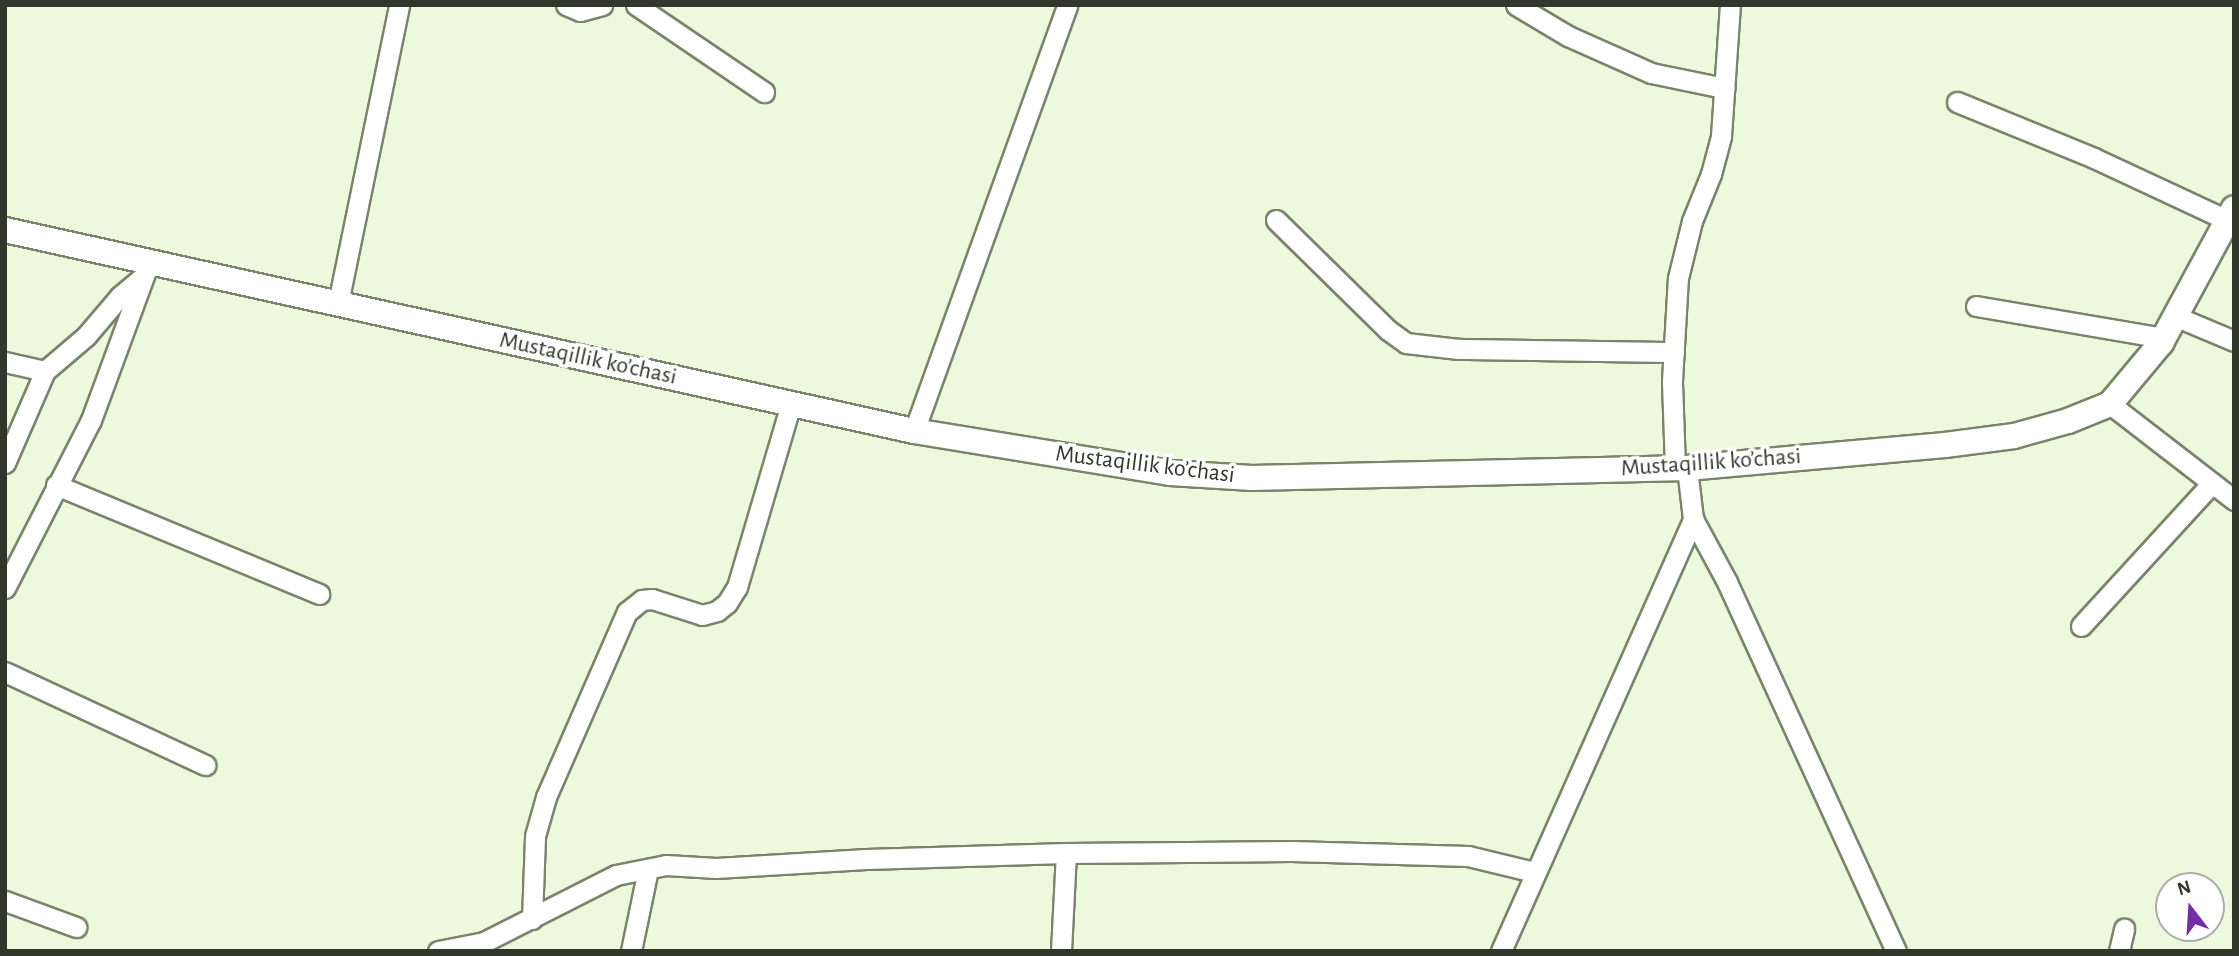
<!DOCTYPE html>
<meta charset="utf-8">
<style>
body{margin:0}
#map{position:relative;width:2239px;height:956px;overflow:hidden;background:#ecf9dd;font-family:"Alegreya Sans",sans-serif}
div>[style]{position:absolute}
.roads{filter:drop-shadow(2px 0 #79846b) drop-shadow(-2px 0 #79846b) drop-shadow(0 2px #79846b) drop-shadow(0 -2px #79846b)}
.minor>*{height:19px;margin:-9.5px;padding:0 9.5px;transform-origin:9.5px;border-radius:9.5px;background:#fff}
.major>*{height:24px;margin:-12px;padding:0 12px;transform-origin:12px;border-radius:12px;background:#fff}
span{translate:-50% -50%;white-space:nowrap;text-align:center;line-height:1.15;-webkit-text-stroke:7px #fff;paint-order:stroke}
.street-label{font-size:24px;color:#32372c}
.frame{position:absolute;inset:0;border:7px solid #32372c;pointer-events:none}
.north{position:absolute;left:2155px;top:872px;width:70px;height:70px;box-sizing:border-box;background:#fff;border:2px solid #adafab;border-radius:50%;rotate:343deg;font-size:19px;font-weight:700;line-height:28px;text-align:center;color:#32372c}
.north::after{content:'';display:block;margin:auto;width:24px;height:32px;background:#712da2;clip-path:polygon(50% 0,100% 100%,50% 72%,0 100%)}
</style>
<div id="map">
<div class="roads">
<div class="minor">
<div style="left:566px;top:5px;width:15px;rotate:23deg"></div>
<div style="left:580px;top:11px;width:23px;rotate:-15deg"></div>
<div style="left:636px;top:5px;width:155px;rotate:34.2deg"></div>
<div style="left:1516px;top:5px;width:61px;rotate:30.8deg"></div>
<div style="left:1568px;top:36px;width:91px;rotate:24deg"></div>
<div style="left:1651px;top:73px;width:75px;rotate:11.6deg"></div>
<div style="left:1957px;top:102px;width:148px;rotate:22.2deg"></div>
<div style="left:2094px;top:158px;width:147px;rotate:25deg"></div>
<div style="left:1276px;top:220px;width:157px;rotate:44.5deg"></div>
<div style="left:1388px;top:330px;width:22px;rotate:36deg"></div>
<div style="left:1406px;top:343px;width:53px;rotate:6.5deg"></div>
<div style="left:1459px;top:349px;width:215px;rotate:0.8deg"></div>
<div style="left:338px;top:303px;width:304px;rotate:-78.4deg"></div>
<div style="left:1976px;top:306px;width:191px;rotate:9.7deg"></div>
<div style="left:2177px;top:317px;width:62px;rotate:22.8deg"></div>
<div style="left:5px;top:362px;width:41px;rotate:12.7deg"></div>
<div style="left:2110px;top:404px;width:157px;rotate:37.7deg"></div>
<div style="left:914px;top:431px;width:453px;rotate:-70.2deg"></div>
<div style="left:5px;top:463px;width:100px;rotate:-66.5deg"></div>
<div style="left:45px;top:371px;width:54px;rotate:-40.5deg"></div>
<div style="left:86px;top:336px;width:52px;rotate:-49.6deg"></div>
<div style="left:120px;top:296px;width:30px;rotate:-40deg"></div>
<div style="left:1675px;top:468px;width:87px;rotate:-92deg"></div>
<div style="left:1672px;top:381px;width:103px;rotate:-86.7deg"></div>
<div style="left:1678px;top:278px;width:59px;rotate:-76.2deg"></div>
<div style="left:1692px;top:221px;width:51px;rotate:-68deg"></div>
<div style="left:1711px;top:174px;width:39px;rotate:-75deg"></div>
<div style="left:1721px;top:136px;width:131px;rotate:-86.1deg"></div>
<div style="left:1687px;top:468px;width:51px;rotate:83.3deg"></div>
<div style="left:1693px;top:519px;width:72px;rotate:61.6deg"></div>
<div style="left:1727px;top:582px;width:406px;rotate:65.4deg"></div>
<div style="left:56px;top:485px;width:285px;rotate:22.5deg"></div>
<div style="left:5px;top:588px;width:189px;rotate:-62.9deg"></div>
<div style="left:91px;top:420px;width:168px;rotate:-69.8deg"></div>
<div style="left:2081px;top:626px;width:194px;rotate:-47.5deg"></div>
<div style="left:5px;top:672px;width:221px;rotate:24.9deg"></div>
<div style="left:5px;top:901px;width:76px;rotate:20.1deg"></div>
<div style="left:532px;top:919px;width:83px;rotate:-87.9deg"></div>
<div style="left:535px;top:836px;width:41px;rotate:-74.2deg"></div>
<div style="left:546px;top:797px;width:202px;rotate:-66.4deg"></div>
<div style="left:627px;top:612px;width:19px;rotate:-39deg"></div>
<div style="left:642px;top:600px;width:10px;rotate:-6deg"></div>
<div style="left:652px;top:599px;width:52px;rotate:17.7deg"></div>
<div style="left:702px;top:615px;width:16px;rotate:-15deg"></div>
<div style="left:717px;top:611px;width:13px;rotate:-39deg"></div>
<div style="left:727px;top:603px;width:19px;rotate:-58deg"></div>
<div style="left:737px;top:587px;width:191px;rotate:-73.6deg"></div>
<div style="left:438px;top:951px;width:47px;rotate:-11.1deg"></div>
<div style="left:484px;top:942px;width:148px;rotate:-26.9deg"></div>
<div style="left:616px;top:875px;width:51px;rotate:-11.3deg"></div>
<div style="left:666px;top:865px;width:50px;rotate:3.4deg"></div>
<div style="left:716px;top:868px;width:150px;rotate:-3.4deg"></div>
<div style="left:866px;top:859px;width:200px;rotate:-1.7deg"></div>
<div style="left:1066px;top:853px;width:225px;rotate:-0.5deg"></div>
<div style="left:1291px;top:851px;width:177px;rotate:1.6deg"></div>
<div style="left:1468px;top:856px;width:68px;rotate:13.6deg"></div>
<div style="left:631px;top:951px;width:84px;rotate:-78.3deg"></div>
<div style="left:1061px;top:951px;width:98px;rotate:-87.1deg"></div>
<div style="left:1501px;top:951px;width:473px;rotate:-66deg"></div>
<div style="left:2119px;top:951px;width:23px;rotate:-77deg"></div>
</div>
<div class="major">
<div style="left:5px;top:230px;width:931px;rotate:12.47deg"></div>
<div style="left:914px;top:431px;width:259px;rotate:9.3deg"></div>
<div style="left:1170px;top:473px;width:82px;rotate:3.5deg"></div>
<div style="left:1252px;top:478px;width:435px;rotate:-1.3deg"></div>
<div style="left:1687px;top:468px;width:259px;rotate:-5.1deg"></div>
<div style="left:1945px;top:445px;width:70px;rotate:-7.4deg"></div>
<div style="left:2014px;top:436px;width:56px;rotate:-15.5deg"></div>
<div style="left:2068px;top:421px;width:45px;rotate:-22deg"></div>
<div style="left:2110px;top:404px;width:80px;rotate:-50.1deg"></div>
<div style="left:2161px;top:343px;width:153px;rotate:-61.6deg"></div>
</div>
</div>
<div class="street-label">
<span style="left:588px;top:359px;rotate:12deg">Mustaqillik ko’chasi</span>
<span style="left:1711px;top:463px;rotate:-4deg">Mustaqillik ko’chasi</span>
<span style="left:1145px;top:465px;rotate:7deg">Mustaqillik ko’chasi</span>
</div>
<div class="frame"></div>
<div class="north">N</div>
</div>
